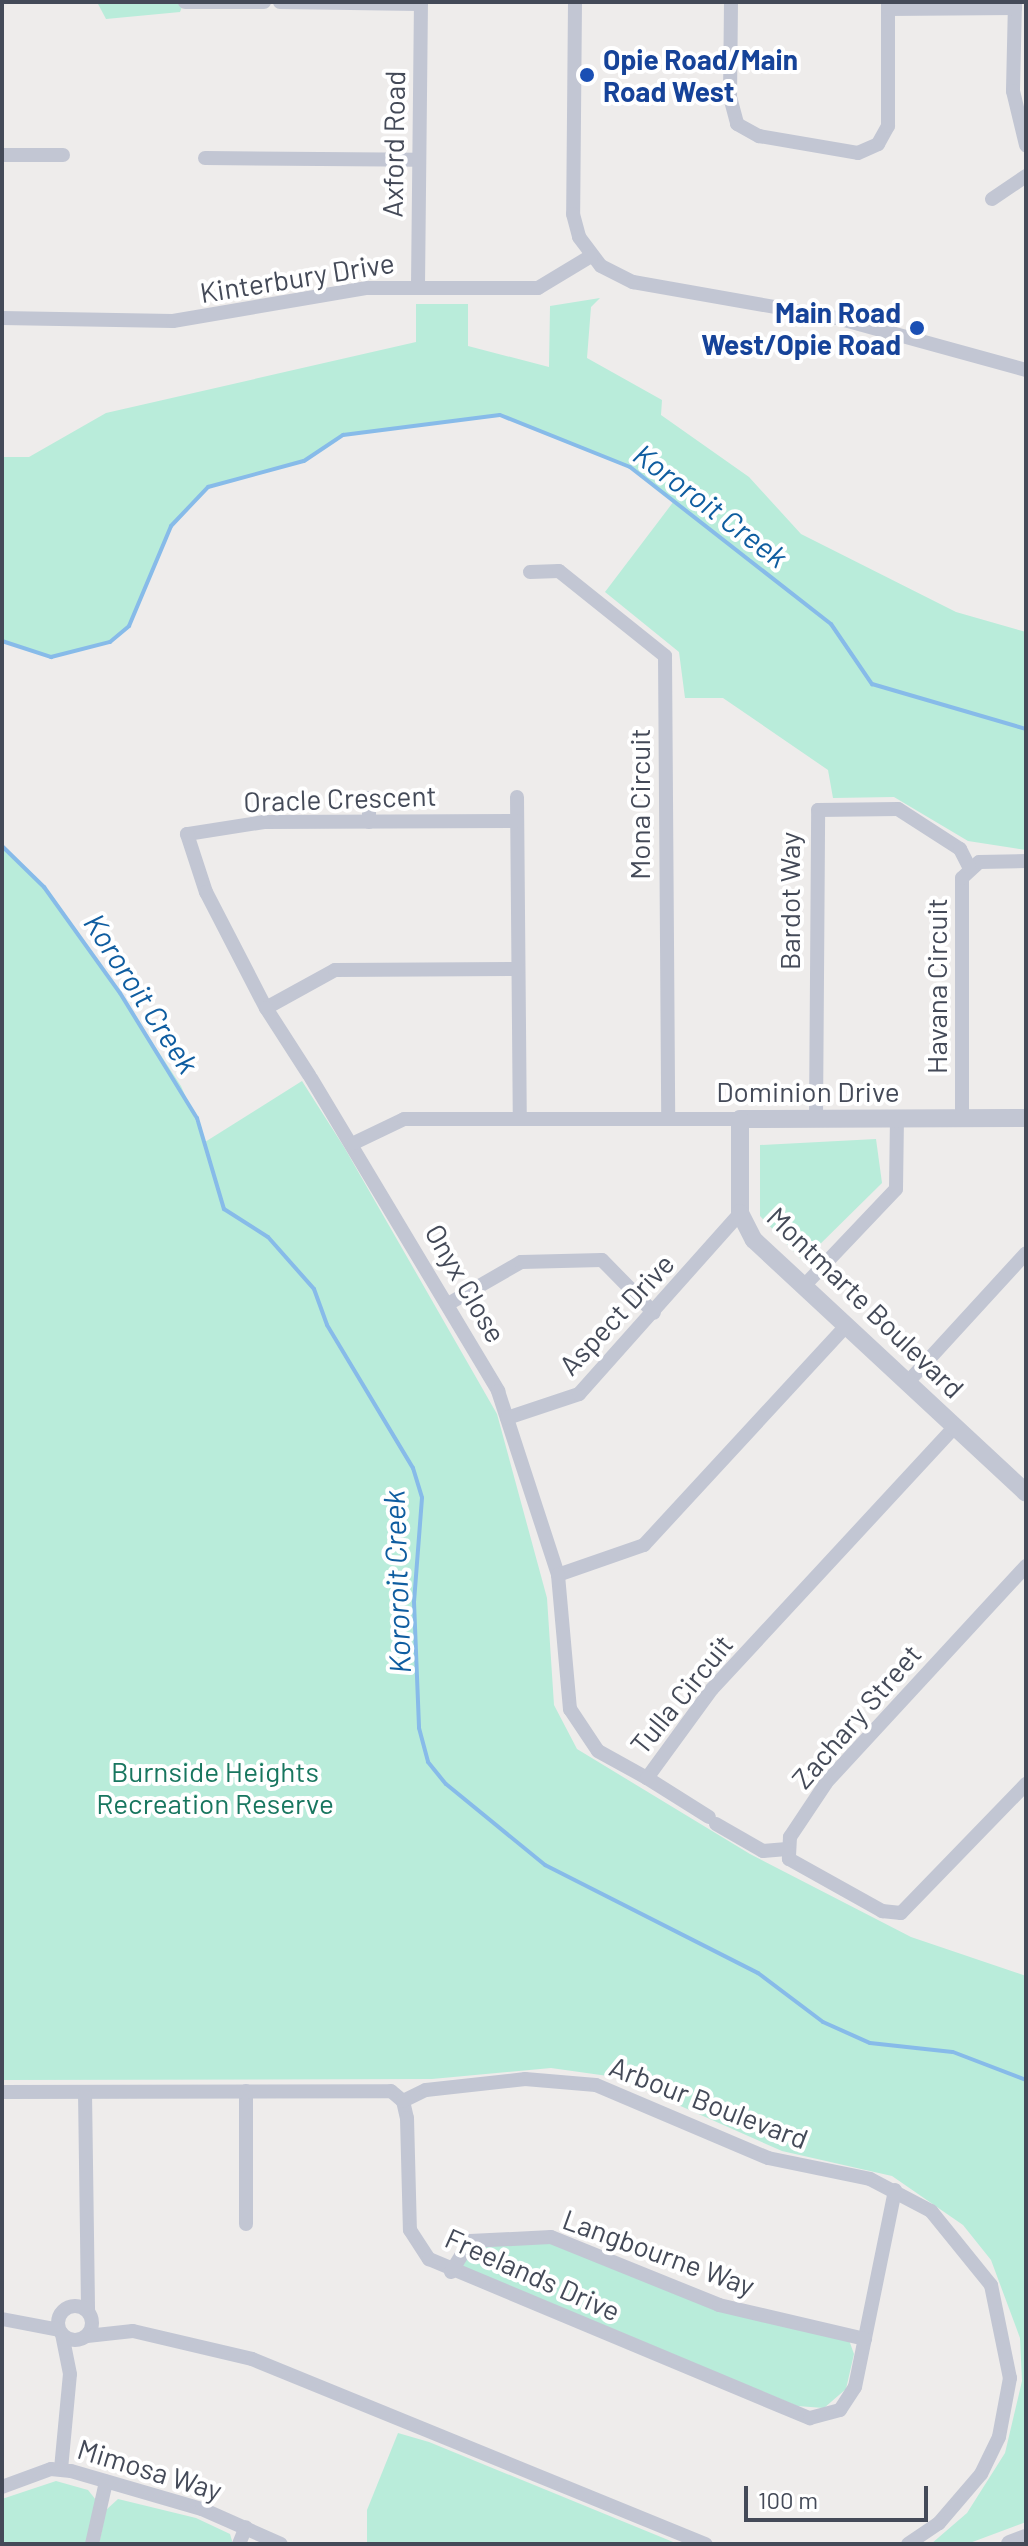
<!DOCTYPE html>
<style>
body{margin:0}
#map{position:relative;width:1028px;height:2546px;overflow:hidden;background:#eeeceb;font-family:Barlow,sans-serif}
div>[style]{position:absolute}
.green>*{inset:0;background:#b9ecda}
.stream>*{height:4px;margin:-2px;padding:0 2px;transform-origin:2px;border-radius:2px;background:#87bbe9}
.minor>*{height:14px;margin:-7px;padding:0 7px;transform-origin:7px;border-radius:7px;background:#c2c6d3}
.minor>.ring{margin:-7px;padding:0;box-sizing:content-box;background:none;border:14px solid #c2c6d3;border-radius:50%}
.tertiary>*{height:18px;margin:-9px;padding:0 9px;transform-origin:9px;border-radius:9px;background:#c2c6d3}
.dots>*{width:22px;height:22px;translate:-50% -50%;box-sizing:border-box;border:4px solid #fff;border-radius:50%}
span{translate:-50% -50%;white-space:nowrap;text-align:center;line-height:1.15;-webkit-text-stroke:8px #fff;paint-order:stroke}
.transit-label{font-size:28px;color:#164399;font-weight:700}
.left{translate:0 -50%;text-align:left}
.right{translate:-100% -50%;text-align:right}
.street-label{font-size:28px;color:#444a58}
.park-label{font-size:28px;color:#18765f}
.water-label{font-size:30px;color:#0f5da0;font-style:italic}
.frame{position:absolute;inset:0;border:4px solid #444a58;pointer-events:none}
.scale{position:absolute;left:744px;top:2486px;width:184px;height:36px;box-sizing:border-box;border:4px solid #444a58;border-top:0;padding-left:10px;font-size:24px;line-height:28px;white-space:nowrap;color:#444a58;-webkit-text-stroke:6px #fff;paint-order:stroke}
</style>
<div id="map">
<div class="green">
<div style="clip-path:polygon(97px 2px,184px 2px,180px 12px,106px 19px)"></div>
<div style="clip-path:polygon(600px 298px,591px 307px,587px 358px,662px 400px,661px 415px,749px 477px,801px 534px,956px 612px,1026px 632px,1026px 850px,968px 841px,894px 797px,833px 798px,828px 770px,723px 698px,685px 698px,679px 652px,605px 592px,674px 501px,630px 467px,500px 415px,343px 435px,304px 461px,208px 487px,172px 526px,129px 626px,110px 642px,51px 657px,2px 641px,2px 457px,29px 457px,106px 413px,416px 342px,416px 304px,468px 304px,468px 346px,549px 367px,550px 306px)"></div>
<div style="clip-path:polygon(2px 846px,44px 887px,120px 993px,181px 1086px,205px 1142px,302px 1081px,344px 1147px,497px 1414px,547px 1598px,554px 1705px,577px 1749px,750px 1854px,911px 1937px,1026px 1976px,1026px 2522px,967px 2544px,931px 2544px,967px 2513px,1005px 2453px,1022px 2381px,1020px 2338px,991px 2260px,963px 2225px,892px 2176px,782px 2151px,615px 2077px,551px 2068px,432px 2079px,2px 2080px)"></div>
<div style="clip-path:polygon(876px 1139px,882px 1183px,803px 1261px,760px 1216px,760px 1145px)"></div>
<div style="clip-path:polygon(554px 2242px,679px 2293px,849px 2340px,854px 2354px,846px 2389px,824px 2408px,797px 2406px,462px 2266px,467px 2248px)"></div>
<div style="clip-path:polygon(398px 2433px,429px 2442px,678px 2544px,367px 2544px,367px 2510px)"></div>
<div style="clip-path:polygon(56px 2481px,88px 2490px,96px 2500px,87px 2544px,2px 2544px,2px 2499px)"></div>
<div style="clip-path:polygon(118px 2499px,196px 2518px,230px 2534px,233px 2544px,99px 2544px,106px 2510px)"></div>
</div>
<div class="stream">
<div style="left:2px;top:641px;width:52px;rotate:18.1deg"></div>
<div style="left:51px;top:657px;width:61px;rotate:-14.3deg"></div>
<div style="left:110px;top:642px;width:25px;rotate:-40deg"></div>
<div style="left:129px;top:626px;width:108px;rotate:-67.2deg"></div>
<div style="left:171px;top:526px;width:54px;rotate:-46.5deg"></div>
<div style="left:208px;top:487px;width:99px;rotate:-15.2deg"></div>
<div style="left:304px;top:461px;width:47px;rotate:-33.7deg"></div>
<div style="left:343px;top:435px;width:158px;rotate:-7.3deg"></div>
<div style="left:500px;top:415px;width:140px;rotate:21.8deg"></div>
<div style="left:630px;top:467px;width:255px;rotate:38deg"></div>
<div style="left:831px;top:624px;width:73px;rotate:55.7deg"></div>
<div style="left:872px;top:684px;width:160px;rotate:16.3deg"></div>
<div style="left:2px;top:846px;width:59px;rotate:44.3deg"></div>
<div style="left:44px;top:887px;width:130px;rotate:54.4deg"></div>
<div style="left:120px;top:993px;width:147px;rotate:58.4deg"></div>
<div style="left:197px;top:1118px;width:95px;rotate:73.5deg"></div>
<div style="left:224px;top:1209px;width:52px;rotate:32.5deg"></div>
<div style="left:268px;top:1237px;width:69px;rotate:48.5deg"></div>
<div style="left:314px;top:1289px;width:38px;rotate:70deg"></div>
<div style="left:327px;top:1325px;width:167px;rotate:59deg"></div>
<div style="left:413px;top:1468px;width:31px;rotate:73deg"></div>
<div style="left:422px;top:1498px;width:104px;rotate:94.4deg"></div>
<div style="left:414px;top:1602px;width:126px;rotate:87.7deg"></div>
<div style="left:419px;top:1728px;width:35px;rotate:75deg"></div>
<div style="left:428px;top:1762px;width:28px;rotate:51deg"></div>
<div style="left:446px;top:1784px;width:128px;rotate:39.3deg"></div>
<div style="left:545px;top:1865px;width:239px;rotate:26.9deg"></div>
<div style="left:758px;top:1973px;width:81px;rotate:37deg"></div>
<div style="left:823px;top:2022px;width:51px;rotate:24.1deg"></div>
<div style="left:870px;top:2043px;width:83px;rotate:6.2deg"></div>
<div style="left:953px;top:2052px;width:78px;rotate:21deg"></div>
</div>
<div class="minor">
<div style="left:185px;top:2px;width:79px"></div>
<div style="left:280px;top:2px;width:141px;rotate:0.8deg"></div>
<div style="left:575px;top:2px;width:212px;rotate:90.5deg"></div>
<div style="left:573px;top:214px;width:24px;rotate:75deg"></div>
<div style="left:579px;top:237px;width:36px;rotate:53deg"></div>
<div style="left:601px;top:266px;width:36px;rotate:27deg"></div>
<div style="left:633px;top:282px;width:207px;rotate:10deg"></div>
<div style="left:837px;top:318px;width:196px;rotate:15.4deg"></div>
<div style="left:731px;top:2px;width:95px;rotate:90.6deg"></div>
<div style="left:730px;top:97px;width:28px;rotate:75deg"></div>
<div style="left:737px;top:124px;width:25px;rotate:29deg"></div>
<div style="left:759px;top:136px;width:100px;rotate:9.7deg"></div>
<div style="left:858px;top:153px;width:22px;rotate:-24deg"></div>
<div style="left:878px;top:144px;width:21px;rotate:-61deg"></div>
<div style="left:888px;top:126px;width:124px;rotate:-90deg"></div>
<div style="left:1015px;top:2px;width:89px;rotate:91.3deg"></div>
<div style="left:1013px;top:91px;width:56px;rotate:76.5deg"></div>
<div style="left:888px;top:9px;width:127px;rotate:-0.5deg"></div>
<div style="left:2px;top:155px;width:61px"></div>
<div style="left:205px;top:158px;width:214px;rotate:0.5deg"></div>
<div style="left:992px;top:199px;width:41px;rotate:-34.1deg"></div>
<div style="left:418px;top:286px;width:284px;rotate:-89.4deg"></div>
<div style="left:2px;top:318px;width:171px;rotate:1deg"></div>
<div style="left:173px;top:321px;width:197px;rotate:-9.7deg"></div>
<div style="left:367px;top:288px;width:171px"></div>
<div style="left:538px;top:288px;width:62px;rotate:-31.1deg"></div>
<div style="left:530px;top:572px;width:29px;rotate:-2deg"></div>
<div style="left:559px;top:571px;width:136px;rotate:38.7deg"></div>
<div style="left:665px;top:656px;width:463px;rotate:89.6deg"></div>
<div style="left:517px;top:797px;width:322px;rotate:89.5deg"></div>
<div style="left:369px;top:798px;width:24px;rotate:90deg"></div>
<div style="left:517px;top:821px;width:253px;rotate:179.8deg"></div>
<div style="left:264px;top:822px;width:78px;rotate:171.1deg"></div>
<div style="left:187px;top:834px;width:61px;rotate:71.9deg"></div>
<div style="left:206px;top:892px;width:131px;rotate:62.7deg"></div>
<div style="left:266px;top:1008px;width:79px;rotate:-28.8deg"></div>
<div style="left:335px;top:970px;width:183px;rotate:-0.3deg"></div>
<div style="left:266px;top:1008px;width:80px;rotate:57.3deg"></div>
<div style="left:311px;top:1078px;width:365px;rotate:59.1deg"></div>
<div style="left:498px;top:1391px;width:194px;rotate:71.9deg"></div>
<div style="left:962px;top:1118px;width:240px;rotate:-90deg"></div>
<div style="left:962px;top:878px;width:23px;rotate:-43deg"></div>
<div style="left:979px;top:862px;width:47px;rotate:-1.2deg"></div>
<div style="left:816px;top:1119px;width:309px;rotate:-89.6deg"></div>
<div style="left:818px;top:810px;width:80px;rotate:-0.7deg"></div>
<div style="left:898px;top:809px;width:74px;rotate:32.8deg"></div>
<div style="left:960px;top:849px;width:20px;rotate:63deg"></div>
<div style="left:354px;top:1143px;width:55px;rotate:-25.6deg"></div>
<div style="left:404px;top:1119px;width:336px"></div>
<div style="left:803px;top:1287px;width:135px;rotate:-46.5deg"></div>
<div style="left:896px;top:1189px;width:71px;rotate:-89.2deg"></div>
<div style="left:448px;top:1304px;width:84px;rotate:-29.9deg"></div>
<div style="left:521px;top:1262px;width:81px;rotate:-1.4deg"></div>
<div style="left:602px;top:1260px;width:74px;rotate:45.5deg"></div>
<div style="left:846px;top:1326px;width:298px;rotate:132.7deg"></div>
<div style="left:644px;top:1545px;width:91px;rotate:160.8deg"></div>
<div style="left:558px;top:1575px;width:135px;rotate:84.9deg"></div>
<div style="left:570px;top:1709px;width:50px;rotate:56.3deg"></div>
<div style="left:598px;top:1751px;width:56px;rotate:28.9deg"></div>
<div style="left:647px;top:1778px;width:110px;rotate:-53.9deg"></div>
<div style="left:712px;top:1689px;width:357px;rotate:-47.2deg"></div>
<div style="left:907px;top:1383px;width:176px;rotate:-47.5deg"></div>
<div style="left:507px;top:1418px;width:76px;rotate:-18.4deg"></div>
<div style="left:579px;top:1394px;width:242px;rotate:-48.3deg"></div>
<div style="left:1026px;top:1566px;width:295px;rotate:132.7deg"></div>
<div style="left:826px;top:1783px;width:65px;rotate:123.7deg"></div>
<div style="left:790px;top:1837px;width:22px;rotate:93deg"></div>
<div style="left:789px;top:1859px;width:107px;rotate:29.2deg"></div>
<div style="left:882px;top:1911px;width:19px;rotate:6deg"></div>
<div style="left:901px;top:1913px;width:180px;rotate:-45.9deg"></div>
<div style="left:647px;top:1778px;width:73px;rotate:32.2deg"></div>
<div style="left:716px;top:1824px;width:54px;rotate:29.9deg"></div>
<div style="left:763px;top:1851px;width:24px;rotate:-5deg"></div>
<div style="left:246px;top:2091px;width:133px;rotate:90deg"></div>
<div style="left:2px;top:2092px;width:389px;rotate:-0.1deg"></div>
<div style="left:391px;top:2091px;width:16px;rotate:40deg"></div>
<div style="left:403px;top:2101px;width:17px;rotate:77deg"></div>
<div style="left:407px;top:2118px;width:112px;rotate:88.5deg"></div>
<div style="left:410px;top:2230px;width:35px;rotate:57deg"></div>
<div style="left:429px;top:2259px;width:413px;rotate:22.7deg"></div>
<div style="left:810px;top:2418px;width:31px;rotate:-15deg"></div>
<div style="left:840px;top:2410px;width:27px;rotate:-57deg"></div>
<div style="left:855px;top:2387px;width:201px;rotate:-78.5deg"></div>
<div style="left:85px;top:2092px;width:219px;rotate:89.2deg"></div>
<div style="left:403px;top:2101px;width:25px;rotate:-26deg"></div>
<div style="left:426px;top:2090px;width:100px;rotate:-6.3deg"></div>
<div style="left:525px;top:2079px;width:71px;rotate:4.8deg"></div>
<div style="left:596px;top:2085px;width:187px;rotate:23deg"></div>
<div style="left:768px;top:2158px;width:104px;rotate:11.6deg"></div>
<div style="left:870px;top:2179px;width:69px;rotate:27.7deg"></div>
<div style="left:931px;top:2211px;width:95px;rotate:51deg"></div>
<div style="left:991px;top:2285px;width:95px;rotate:78.5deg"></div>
<div style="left:1010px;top:2378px;width:60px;rotate:100.6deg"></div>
<div style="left:999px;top:2437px;width:41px;rotate:115.9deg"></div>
<div style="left:981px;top:2474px;width:65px;rotate:130.6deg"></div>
<div style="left:939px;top:2523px;width:37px;rotate:146deg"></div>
<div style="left:451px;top:2272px;width:36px;rotate:-58deg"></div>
<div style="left:470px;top:2241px;width:81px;rotate:-2.8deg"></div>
<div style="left:551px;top:2237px;width:181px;rotate:22deg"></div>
<div style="left:719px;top:2305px;width:150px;rotate:13.1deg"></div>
<div class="ring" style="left:58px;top:2306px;width:20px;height:20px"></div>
<div style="left:2px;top:2319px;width:58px;rotate:10.9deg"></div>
<div style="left:87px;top:2336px;width:46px;rotate:-6.2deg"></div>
<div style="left:133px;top:2331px;width:122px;rotate:13.2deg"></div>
<div style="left:252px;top:2359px;width:490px;rotate:22.2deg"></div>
<div style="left:61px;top:2469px;width:95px;rotate:-84.6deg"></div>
<div style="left:70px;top:2374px;width:41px;rotate:-101.3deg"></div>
<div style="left:2px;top:2487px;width:52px;rotate:-20.2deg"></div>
<div style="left:51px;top:2469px;width:20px;rotate:6deg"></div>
<div style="left:71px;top:2471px;width:136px;rotate:16.2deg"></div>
<div style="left:202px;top:2509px;width:86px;rotate:23.9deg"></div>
<div style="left:92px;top:2544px;width:64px;rotate:-77.3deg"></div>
<div style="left:239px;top:2544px;width:18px;rotate:-68deg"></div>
</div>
<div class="tertiary">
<div style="left:1026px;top:1118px;width:286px;rotate:179.8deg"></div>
<div style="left:740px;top:1119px;width:94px;rotate:90deg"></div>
<div style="left:740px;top:1213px;width:30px;rotate:63deg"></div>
<div style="left:754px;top:1240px;width:371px;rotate:42.9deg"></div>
<div style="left:1010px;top:2544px;width:17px;rotate:-21deg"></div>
</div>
<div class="dots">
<div style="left:587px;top:75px;background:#1a4fb4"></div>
<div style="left:917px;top:328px;background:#1a4fb4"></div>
</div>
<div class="transit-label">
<span class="left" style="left:603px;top:75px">Opie Road/Main<br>Road West</span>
<span class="right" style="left:901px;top:328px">Main Road<br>West/Opie Road</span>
</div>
<div class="street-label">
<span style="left:393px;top:144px;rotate:-89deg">Axford Road</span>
<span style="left:297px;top:277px;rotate:-9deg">Kinterbury Drive</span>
<span style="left:340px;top:798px;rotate:-2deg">Oracle Crescent</span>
<span style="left:639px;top:804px;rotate:-90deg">Mona Circuit</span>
<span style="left:789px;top:901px;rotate:-90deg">Bardot Way</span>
<span style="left:936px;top:986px;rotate:-90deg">Havana Circuit</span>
<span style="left:808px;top:1091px">Dominion Drive</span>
<span style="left:466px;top:1283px;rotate:60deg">Onyx Close</span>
<span style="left:866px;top:1302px;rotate:44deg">Montmarte Boulevard</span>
<span style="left:616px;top:1314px;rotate:-47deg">Aspect Drive</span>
<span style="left:681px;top:1694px;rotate:-51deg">Tulla Circuit</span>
<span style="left:856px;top:1716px;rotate:-49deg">Zachary Street</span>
<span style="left:709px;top:2102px;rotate:21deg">Arbour Boulevard</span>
<span style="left:659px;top:2252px;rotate:20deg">Langbourne Way</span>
<span style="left:533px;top:2274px;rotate:24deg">Freelands Drive</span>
<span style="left:150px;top:2469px;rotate:17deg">Mimosa Way</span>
</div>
<div class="park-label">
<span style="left:215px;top:1787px">Burnside Heights<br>Recreation Reserve</span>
</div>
<div class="water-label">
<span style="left:711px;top:505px;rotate:37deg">Kororoit Creek</span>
<span style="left:142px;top:993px;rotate:57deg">Kororoit Creek</span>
<span style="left:396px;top:1582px;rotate:-92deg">Kororoit Creek</span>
</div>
<div class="frame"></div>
<div class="scale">100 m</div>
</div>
